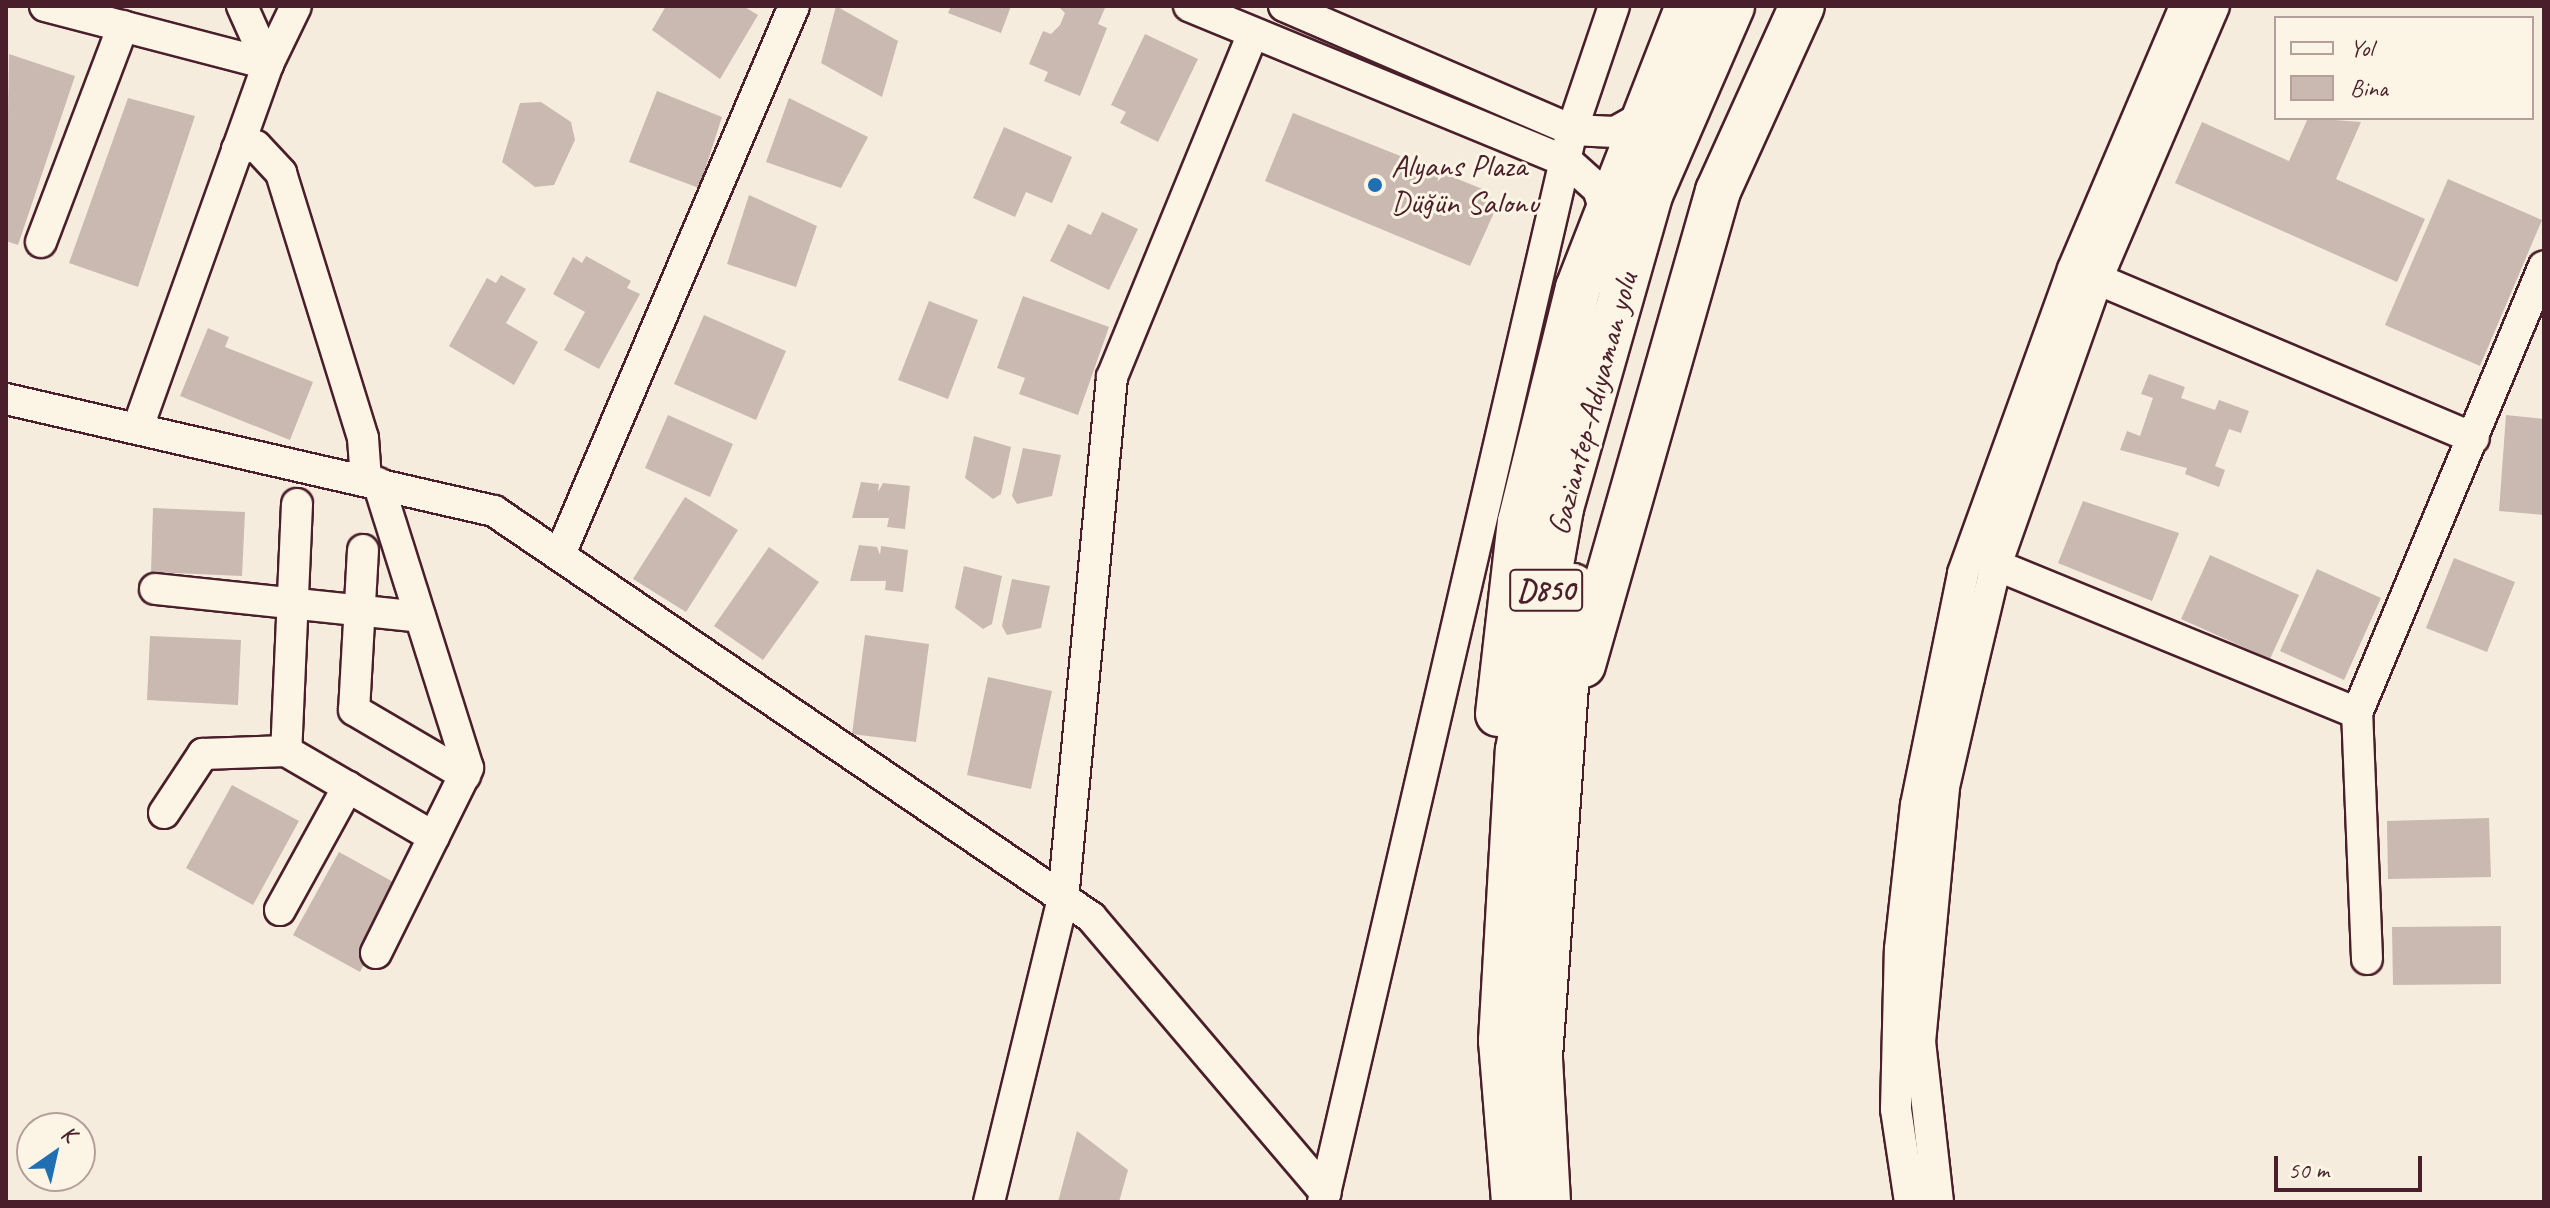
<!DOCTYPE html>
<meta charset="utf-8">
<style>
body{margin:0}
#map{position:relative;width:2550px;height:1208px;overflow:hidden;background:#f5ecde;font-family:Caveat,sans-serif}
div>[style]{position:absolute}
.building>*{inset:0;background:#cab9b1}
.roads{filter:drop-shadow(2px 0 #4a1f2b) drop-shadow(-2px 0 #4a1f2b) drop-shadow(0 2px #4a1f2b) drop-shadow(0 -2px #4a1f2b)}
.minor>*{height:30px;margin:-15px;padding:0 15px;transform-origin:15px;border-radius:15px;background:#fcf5e5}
.highway>*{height:44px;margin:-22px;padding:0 22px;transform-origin:22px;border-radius:22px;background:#fcf5e5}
.dots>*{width:22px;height:22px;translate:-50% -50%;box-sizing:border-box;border:4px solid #fcf5e5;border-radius:50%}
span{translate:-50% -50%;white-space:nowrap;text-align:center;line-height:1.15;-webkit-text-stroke:6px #fcf5e5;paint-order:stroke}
.shield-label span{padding:2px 6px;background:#fcf5e5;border:2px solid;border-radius:6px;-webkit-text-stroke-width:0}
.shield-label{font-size:30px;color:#4a1f2b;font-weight:700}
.poi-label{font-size:32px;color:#4a1f2b}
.left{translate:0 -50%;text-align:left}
.street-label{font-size:32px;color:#4a1f2b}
.frame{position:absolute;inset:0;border:8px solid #4a1f2b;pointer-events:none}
.legend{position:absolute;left:2274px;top:16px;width:260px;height:104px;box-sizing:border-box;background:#fcf5e5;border:2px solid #b59f9b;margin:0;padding:10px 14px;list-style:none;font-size:24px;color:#4a1f2b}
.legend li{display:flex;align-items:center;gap:16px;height:40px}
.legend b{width:40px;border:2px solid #b59f9b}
.north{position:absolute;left:16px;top:1112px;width:80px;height:80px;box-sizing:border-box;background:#fcf5e5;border:2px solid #b59f9b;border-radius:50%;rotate:34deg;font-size:22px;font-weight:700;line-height:32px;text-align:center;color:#4a1f2b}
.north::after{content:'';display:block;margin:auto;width:28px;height:36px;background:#1f6fb2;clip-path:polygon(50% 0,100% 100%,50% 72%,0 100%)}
.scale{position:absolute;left:2274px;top:1156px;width:148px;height:36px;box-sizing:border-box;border:4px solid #4a1f2b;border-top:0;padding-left:10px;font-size:24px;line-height:28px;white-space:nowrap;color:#4a1f2b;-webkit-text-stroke:6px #fcf5e5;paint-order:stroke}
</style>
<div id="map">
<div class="building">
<div style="clip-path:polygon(666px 6px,743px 6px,758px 15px,720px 79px,652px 30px)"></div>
<div style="clip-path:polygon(836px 6px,898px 41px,882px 97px,821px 63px)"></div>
<div style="clip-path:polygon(951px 6px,1011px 6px,1001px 33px,948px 13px)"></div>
<div style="clip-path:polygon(1058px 6px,1105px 8px,1098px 24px,1107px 28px,1080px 96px,1044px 81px,1048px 72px,1029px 64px,1043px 31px,1051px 34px,1060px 25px,1065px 13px)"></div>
<div style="clip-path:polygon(1145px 34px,1198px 59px,1158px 142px,1120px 123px,1126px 112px,1111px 105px)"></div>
<div style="clip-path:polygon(9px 54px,75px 76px,18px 245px,6px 241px)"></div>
<div style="clip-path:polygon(657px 91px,722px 117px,699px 188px,629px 162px)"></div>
<div style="clip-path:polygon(128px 98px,195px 116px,138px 287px,69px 263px)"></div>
<div style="clip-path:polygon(789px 98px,868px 137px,841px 188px,766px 162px)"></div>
<div style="clip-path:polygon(541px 102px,571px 122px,575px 140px,554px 185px,535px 187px,502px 162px,520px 103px)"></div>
<div style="clip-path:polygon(1293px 113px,1485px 190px,1497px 206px,1470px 266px,1265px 181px)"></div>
<div style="clip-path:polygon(2308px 118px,2361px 122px,2336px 179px,2425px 219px,2397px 282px,2175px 183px,2202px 122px,2289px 161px)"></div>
<div style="clip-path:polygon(1004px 127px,1072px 157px,1052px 203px,1026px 192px,1015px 217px,973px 198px)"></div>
<div style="clip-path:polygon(2448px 179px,2542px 220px,2480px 366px,2385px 325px)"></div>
<div style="clip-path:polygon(749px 195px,817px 226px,796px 287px,727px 264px)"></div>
<div style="clip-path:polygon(1102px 212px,1138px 229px,1109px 290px,1050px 261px,1068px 224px,1091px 235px)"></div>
<div style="clip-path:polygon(586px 256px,631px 281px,627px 288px,640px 294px,599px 369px,564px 350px,585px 312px,553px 294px,573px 257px,582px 263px)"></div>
<div style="clip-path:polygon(501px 275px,526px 289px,506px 323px,538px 342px,514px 385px,449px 346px,487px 278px,496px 283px)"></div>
<div style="clip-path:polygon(1023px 296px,1109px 327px,1078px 415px,1019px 394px,1025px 378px,997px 368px)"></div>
<div style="clip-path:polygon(929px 301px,978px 320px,948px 399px,898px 380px)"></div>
<div style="clip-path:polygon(704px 315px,786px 351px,756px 420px,674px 384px)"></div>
<div style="clip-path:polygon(208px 328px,229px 337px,225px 347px,313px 382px,290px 440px,180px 396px)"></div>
<div style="clip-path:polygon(2149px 374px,2185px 387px,2181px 398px,2215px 410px,2219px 400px,2249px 411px,2241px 433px,2229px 429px,2215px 466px,2225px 470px,2219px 487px,2185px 474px,2187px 468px,2120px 450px,2127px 431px,2140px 436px,2153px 398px,2141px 394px)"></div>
<div style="clip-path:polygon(668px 415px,733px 444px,710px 497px,645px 468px)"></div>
<div style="clip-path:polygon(2506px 415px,2544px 419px,2544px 515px,2499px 511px)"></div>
<div style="clip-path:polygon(974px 436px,1011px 447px,1001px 494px,993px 499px,965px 478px)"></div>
<div style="clip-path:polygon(1023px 448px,1061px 455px,1052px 496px,1017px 504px,1012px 496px)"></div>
<div style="clip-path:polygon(861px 482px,879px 484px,878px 492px,883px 483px,910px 486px,905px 529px,887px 527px,889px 518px,852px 518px)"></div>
<div style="clip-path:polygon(685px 497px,738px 530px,686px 612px,633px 579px)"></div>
<div style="clip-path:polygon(2083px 501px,2179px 533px,2152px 601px,2058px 563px)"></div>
<div style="clip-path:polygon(153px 508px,245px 512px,242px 576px,151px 572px)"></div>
<div style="clip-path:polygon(859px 545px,877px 547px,880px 555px,881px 546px,908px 550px,903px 592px,885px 590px,886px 581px,850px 581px)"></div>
<div style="clip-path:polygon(769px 547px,819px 582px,763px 660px,714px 626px)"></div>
<div style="clip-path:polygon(2210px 555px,2299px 595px,2270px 659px,2181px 619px)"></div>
<div style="clip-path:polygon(2454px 558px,2515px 582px,2487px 652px,2426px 628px)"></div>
<div style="clip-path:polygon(964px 566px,1002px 576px,992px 624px,983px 629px,955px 608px)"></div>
<div style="clip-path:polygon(2317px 569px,2381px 598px,2344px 680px,2280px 651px)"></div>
<div style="clip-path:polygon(1012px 579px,1050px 586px,1041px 628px,1007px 635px,1002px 626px)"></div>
<div style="clip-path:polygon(865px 635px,929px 644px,916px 742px,852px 734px)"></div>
<div style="clip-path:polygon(150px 636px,241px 640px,238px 705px,147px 700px)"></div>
<div style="clip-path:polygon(988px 677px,1052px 691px,1031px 789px,967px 775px)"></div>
<div style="clip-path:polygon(232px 785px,299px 821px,253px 905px,186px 868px)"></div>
<div style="clip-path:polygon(2489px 818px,2491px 877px,2388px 879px,2387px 821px)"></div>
<div style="clip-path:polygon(339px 852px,406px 889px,360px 972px,293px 935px)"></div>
<div style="clip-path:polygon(2501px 926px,2501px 984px,2393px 985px,2392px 927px)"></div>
<div style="clip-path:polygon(1077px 1131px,1128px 1170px,1119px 1202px,1058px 1202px)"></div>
</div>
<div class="roads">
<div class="minor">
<div style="left:45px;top:6px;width:230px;rotate:14.6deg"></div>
<div style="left:242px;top:6px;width:64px;rotate:65.9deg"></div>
<div style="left:1189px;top:6px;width:410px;rotate:22.4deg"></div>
<div style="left:1568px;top:162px;width:40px;rotate:42deg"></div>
<div style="left:1598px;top:189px;width:23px;rotate:72deg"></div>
<div style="left:1284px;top:6px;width:314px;rotate:23.3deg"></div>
<div style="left:1572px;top:130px;width:43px;rotate:2.7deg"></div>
<div style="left:1615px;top:132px;width:29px;rotate:-29deg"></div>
<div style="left:237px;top:149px;width:19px;rotate:-9deg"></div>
<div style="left:256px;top:146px;width:37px;rotate:47deg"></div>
<div style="left:281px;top:173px;width:277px;rotate:72.8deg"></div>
<div style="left:363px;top:438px;width:42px;rotate:85.9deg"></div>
<div style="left:41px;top:242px;width:231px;rotate:-69.2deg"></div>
<div style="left:2097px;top:279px;width:409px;rotate:22.9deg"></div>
<div style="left:6px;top:399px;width:501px;rotate:12.93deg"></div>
<div style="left:494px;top:511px;width:722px;rotate:34.22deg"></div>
<div style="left:1091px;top:917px;width:362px;rotate:49.6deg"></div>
<div style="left:138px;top:427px;width:386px;rotate:-70.3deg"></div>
<div style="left:268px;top:64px;width:64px;rotate:-64.2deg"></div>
<div style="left:297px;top:504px;width:247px;rotate:92.5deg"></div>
<div style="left:286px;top:751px;width:171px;rotate:30.2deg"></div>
<div style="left:363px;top:550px;width:160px;rotate:93.2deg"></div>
<div style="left:354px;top:710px;width:129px;rotate:30.4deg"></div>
<div style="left:561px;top:552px;width:594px;rotate:-66.89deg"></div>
<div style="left:1996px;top:565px;width:390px;rotate:22.3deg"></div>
<div style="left:155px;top:589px;width:266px;rotate:6deg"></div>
<div style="left:164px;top:813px;width:71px;rotate:-56.5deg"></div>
<div style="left:203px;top:754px;width:83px;rotate:-2.1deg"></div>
<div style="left:280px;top:910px;width:141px;rotate:-61.1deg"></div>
<div style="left:376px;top:953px;width:207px;rotate:-63.6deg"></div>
<div style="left:468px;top:768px;width:299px;rotate:-107.5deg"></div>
<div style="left:2367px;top:959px;width:246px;rotate:-92.3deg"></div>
<div style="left:2357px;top:713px;width:484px;rotate:-67.3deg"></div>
<div style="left:989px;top:1202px;width:312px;rotate:-76.3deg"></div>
<div style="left:1063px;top:899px;width:524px;rotate:-84.64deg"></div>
<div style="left:1112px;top:377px;width:371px;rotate:-67.7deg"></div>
<div style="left:1323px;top:1202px;width:1101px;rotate:-76.92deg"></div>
<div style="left:1572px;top:130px;width:131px;rotate:-71.3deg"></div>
<div style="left:1910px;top:1202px;width:94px;rotate:-98.6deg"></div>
<div style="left:1896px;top:1109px;width:160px;rotate:-88.6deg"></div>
<div style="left:1900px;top:949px;width:145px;rotate:-83.7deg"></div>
<div style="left:1916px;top:805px;width:237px;rotate:-78.5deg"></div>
<div style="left:1963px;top:573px;width:323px;rotate:-70.1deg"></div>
<div style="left:2073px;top:269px;width:286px;rotate:-66.9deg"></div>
<div style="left:1938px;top:1202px;width:161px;rotate:-96.4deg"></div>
<div style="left:1920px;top:1042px;width:256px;rotate:-84.6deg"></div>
<div style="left:1944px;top:787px;width:112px;rotate:-77.1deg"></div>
<div style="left:1969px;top:678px;width:116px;rotate:-76.6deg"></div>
<div style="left:1996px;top:565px;width:303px;rotate:-70.5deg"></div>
<div style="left:2097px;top:279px;width:297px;rotate:-66.8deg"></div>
</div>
<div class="highway">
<div style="left:1583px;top:665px;width:493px;rotate:-74.1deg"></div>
<div style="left:1718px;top:191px;width:203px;rotate:-65.6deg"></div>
<div style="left:1498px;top:714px;width:193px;rotate:-83.5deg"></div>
<div style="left:1520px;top:522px;width:241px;rotate:-76.1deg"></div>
<div style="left:1578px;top:288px;width:303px;rotate:-68.7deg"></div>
<div style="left:1514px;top:1202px;width:162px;rotate:-94.6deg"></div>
<div style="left:1501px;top:1041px;width:291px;rotate:-86.7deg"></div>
<div style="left:1518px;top:750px;width:246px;rotate:-79.9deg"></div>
<div style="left:1561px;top:508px;width:325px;rotate:-74.1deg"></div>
<div style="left:1650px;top:195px;width:206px;rotate:-66.5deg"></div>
<div style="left:1548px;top:1202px;width:145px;rotate:-93.2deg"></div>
<div style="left:1540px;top:1057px;width:472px;rotate:-86deg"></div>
</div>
</div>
<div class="dots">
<div style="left:1375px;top:185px;background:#1f6fb2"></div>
</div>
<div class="shield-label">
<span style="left:1546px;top:590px">D850</span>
</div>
<div class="poi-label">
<span class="left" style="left:1391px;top:185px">Alyans Plaza<br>Düğün Salonu</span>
</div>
<div class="street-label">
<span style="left:1593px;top:404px;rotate:-75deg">Gaziantep-Adıyaman yolu</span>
</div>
<div class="frame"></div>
<ul class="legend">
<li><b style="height:10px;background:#fcf5e5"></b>Yol</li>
<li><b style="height:22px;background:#cab9b1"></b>Bina</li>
</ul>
<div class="north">K</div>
<div class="scale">50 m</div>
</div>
